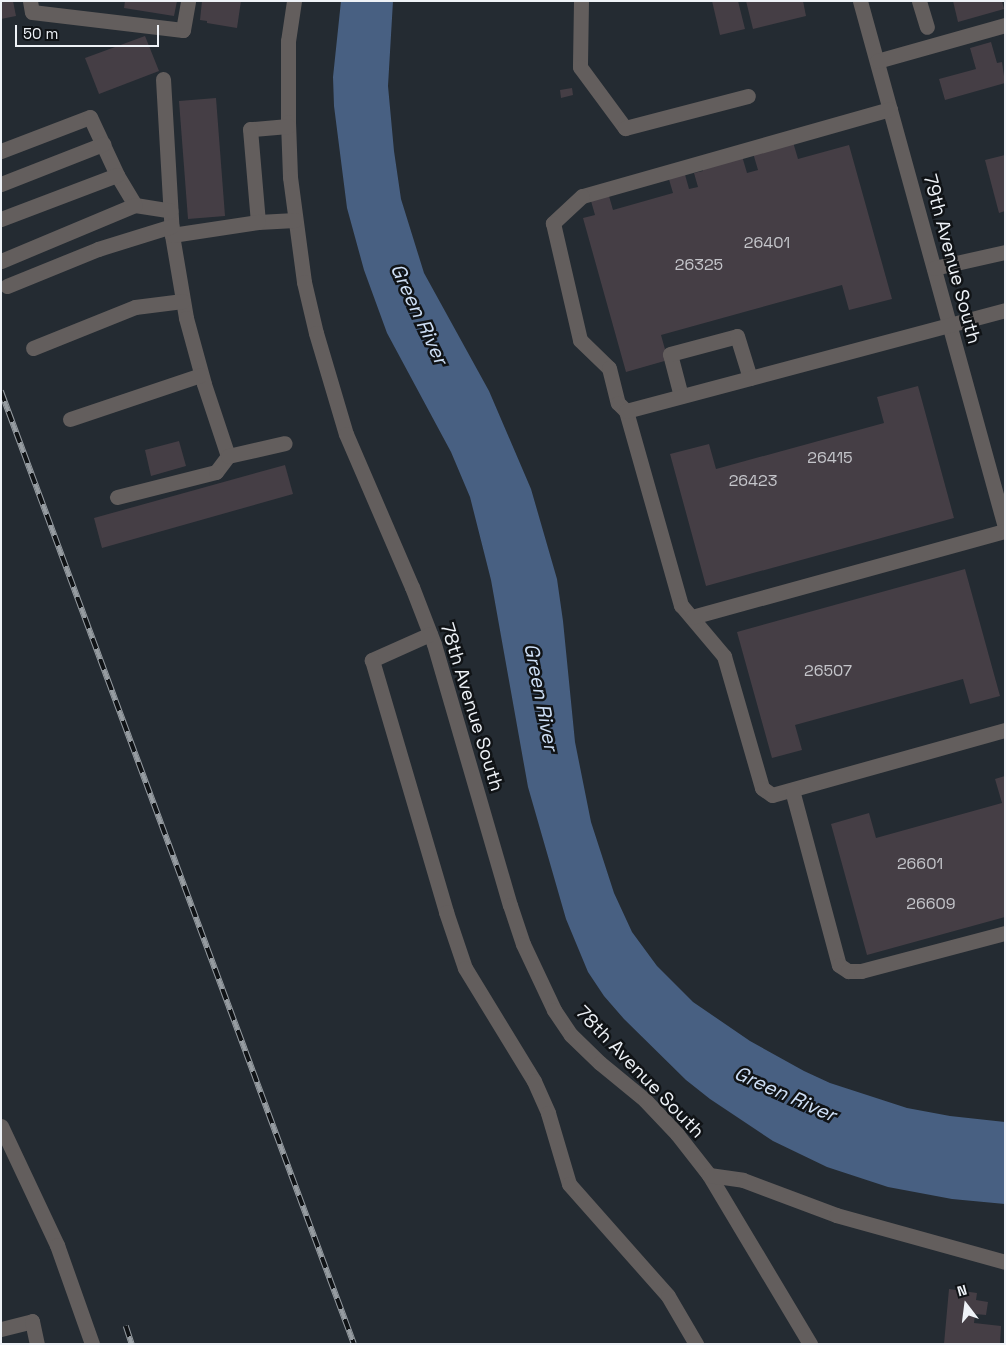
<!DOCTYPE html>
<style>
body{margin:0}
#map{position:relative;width:1006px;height:1345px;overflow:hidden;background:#242b32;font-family:"Space Grotesk",sans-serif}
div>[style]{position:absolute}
.water>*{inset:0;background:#486082}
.building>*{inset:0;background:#453e45}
.minor>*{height:15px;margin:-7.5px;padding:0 7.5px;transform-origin:7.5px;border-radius:7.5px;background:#635e5d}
.rail>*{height:5.5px;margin-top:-2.75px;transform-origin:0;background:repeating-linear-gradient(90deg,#101316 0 11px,#969ca1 0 22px);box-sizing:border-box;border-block:1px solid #969ca1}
span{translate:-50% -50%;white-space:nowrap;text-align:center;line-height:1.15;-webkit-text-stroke:5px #101316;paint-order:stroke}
.number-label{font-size:16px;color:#c4c5ca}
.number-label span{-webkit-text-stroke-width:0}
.street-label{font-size:19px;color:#eef2f7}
.water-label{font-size:20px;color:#cfe0f7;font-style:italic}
.frame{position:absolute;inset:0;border:2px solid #eef2f7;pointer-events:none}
.north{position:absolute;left:941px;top:1280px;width:50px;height:50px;-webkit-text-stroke:4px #101316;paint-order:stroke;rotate:345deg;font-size:14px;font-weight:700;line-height:20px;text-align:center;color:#eef2f7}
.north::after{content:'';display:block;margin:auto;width:18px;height:22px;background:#eef2f7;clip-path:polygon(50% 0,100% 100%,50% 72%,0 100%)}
.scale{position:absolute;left:15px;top:25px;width:144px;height:22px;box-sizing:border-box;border:2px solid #eef2f7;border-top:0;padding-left:6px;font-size:15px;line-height:18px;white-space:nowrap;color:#eef2f7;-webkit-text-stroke:4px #101316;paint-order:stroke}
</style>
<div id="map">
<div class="water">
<div style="clip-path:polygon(341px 1px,393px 1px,388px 86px,394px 151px,401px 199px,424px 273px,489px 391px,531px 489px,557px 579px,563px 621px,575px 742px,591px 822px,614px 893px,632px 932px,657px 966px,693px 1002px,750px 1041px,804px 1071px,830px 1083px,907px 1108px,950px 1116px,1005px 1122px,1005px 1204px,952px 1199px,888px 1187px,827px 1167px,773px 1141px,710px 1099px,686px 1080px,624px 1019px,604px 996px,588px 972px,566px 919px,528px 787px,491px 580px,470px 497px,451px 452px,387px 333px,364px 270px,347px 208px,334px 106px,333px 77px)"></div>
</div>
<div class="building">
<div style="clip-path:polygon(1px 1px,13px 1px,16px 16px,1px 19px)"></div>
<div style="clip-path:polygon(125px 1px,177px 1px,174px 16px,124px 8px)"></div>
<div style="clip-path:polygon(202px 1px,241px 1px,237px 28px,207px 23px,207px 21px,200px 20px)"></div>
<div style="clip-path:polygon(712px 1px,738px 1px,745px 29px,720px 35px)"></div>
<div style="clip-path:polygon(746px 1px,803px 1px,806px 16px,753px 29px)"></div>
<div style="clip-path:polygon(953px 1px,1002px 1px,1004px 9px,958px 22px)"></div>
<div style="clip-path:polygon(145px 36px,159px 71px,99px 94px,85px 58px)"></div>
<div style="clip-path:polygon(991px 42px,997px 63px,1002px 62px,1005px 83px,945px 100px,939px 79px,976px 69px,970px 48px)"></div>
<div style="clip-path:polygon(572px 88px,573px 95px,561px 98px,560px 90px)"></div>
<div style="clip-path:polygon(216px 98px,225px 216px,188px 219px,179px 101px)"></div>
<div style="clip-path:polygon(793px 142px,798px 159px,849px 145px,892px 299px,849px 310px,842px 285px,661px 335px,668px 360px,626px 372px,583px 218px,595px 215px,591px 201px,609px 196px,613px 210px,673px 193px,668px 176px,684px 171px,689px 189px,698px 187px,694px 173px,703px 171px,702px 167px,742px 156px,747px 173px,758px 170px,753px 153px)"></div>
<div style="clip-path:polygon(1005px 155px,1005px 211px,999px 213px,985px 160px)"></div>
<div style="clip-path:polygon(918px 386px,954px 518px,706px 586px,670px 454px,709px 444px,716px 469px,884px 423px,877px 397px)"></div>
<div style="clip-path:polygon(179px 441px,186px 466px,151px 476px,145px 450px)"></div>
<div style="clip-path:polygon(285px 465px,293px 494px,102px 548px,94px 518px)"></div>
<div style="clip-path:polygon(965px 569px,1000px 696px,970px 704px,963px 679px,795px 725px,802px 750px,772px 758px,737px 632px)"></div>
<div style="clip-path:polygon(1005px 776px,1005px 917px,867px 955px,831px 824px,869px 813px,876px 838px,1002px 803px,995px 779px)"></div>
<div style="clip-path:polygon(949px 1289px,977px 1293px,976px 1300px,988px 1302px,986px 1315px,975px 1314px,974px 1323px,1001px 1326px,1000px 1344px,944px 1344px)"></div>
</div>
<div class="minor">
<div style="left:30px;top:1px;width:11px;rotate:80deg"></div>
<div style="left:32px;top:12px;width:152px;rotate:6.8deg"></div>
<div style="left:183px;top:30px;width:29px;rotate:-80deg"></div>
<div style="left:294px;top:1px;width:40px;rotate:98.5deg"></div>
<div style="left:288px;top:41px;width:81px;rotate:90deg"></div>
<div style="left:288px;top:122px;width:55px;rotate:87.9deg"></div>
<div style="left:290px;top:177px;width:106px;rotate:82.4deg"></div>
<div style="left:304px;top:282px;width:52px;rotate:76.8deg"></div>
<div style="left:316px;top:333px;width:105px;rotate:73.5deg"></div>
<div style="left:346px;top:434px;width:167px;rotate:66.7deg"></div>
<div style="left:412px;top:587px;width:61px;rotate:68.9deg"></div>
<div style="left:434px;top:644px;width:272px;rotate:73.8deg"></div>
<div style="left:510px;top:905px;width:41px;rotate:71.6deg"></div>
<div style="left:523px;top:944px;width:73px;rotate:64.8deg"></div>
<div style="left:554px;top:1010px;width:30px;rotate:56deg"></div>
<div style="left:571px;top:1035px;width:40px;rotate:44deg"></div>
<div style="left:600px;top:1063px;width:58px;rotate:39.4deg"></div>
<div style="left:645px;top:1100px;width:47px;rotate:46.7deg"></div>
<div style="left:677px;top:1134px;width:52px;rotate:52deg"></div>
<div style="left:709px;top:1175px;width:197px;rotate:59.1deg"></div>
<div style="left:581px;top:1px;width:66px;rotate:90.9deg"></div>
<div style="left:580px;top:67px;width:76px;rotate:53.6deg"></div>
<div style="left:625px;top:128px;width:127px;rotate:-14.6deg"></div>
<div style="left:860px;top:1px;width:546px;rotate:74.59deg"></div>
<div style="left:919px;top:1px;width:27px;rotate:73deg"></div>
<div style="left:877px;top:61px;width:133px;rotate:-15.7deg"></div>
<div style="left:163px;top:79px;width:156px;rotate:86.7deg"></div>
<div style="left:172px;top:235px;width:84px;rotate:80.4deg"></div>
<div style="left:186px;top:318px;width:68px;rotate:74.7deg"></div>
<div style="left:204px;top:384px;width:76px;rotate:71.6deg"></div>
<div style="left:890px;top:109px;width:320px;rotate:164.2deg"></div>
<div style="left:582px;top:196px;width:40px;rotate:137deg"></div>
<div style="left:553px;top:223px;width:120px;rotate:77deg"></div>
<div style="left:580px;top:340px;width:40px;rotate:44deg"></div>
<div style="left:609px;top:368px;width:36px;rotate:76deg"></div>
<div style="left:618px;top:403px;width:11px;rotate:45deg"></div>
<div style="left:626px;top:411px;width:202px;rotate:74.2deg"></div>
<div style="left:681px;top:605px;width:67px;rotate:49.9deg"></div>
<div style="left:724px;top:656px;width:137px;rotate:73.9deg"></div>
<div style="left:762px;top:788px;width:12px;rotate:35deg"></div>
<div style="left:772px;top:795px;width:242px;rotate:-15.6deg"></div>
<div style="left:288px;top:126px;width:38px;rotate:175deg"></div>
<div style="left:250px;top:129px;width:93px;rotate:85.1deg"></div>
<div style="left:258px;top:222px;width:37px;rotate:-3deg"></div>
<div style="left:1px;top:151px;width:95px;rotate:-20.9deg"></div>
<div style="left:90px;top:117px;width:64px;rotate:65deg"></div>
<div style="left:117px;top:175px;width:35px;rotate:59deg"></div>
<div style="left:135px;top:205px;width:36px;rotate:9deg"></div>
<div style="left:1px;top:184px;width:110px;rotate:-21.4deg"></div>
<div style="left:1px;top:219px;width:124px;rotate:-20.8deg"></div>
<div style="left:172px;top:235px;width:87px;rotate:-8.6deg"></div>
<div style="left:1px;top:261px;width:145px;rotate:-22.7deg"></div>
<div style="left:934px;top:268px;width:73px;rotate:-12.7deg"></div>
<div style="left:7px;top:286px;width:98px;rotate:-22.1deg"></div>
<div style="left:98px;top:249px;width:77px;rotate:-17.3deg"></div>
<div style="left:33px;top:348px;width:110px;rotate:-21.9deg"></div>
<div style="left:135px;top:307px;width:48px;rotate:-7.1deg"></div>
<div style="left:681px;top:396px;width:43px;rotate:-104.7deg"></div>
<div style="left:670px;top:354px;width:69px;rotate:-15deg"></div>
<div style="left:737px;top:336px;width:44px;rotate:72.8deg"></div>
<div style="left:626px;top:411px;width:392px;rotate:-14.9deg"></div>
<div style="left:70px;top:419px;width:138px;rotate:-18.6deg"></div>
<div style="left:117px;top:497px;width:102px;rotate:-14.2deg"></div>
<div style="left:216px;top:472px;width:20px;rotate:-53deg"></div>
<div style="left:228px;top:456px;width:58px;rotate:-12.8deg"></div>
<div style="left:692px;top:617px;width:325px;rotate:-15.4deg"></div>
<div style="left:430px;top:634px;width:64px;rotate:155.9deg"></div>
<div style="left:372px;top:660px;width:263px;rotate:73.6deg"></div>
<div style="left:446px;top:912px;width:59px;rotate:71.3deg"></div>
<div style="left:465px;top:968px;width:132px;rotate:58.6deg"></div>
<div style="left:534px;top:1081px;width:35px;rotate:66deg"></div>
<div style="left:548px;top:1113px;width:74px;rotate:73.5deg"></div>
<div style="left:569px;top:1184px;width:149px;rotate:48.5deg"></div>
<div style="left:668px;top:1296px;width:56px;rotate:59.7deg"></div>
<div style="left:792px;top:790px;width:181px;rotate:75deg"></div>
<div style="left:839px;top:965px;width:11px;rotate:34deg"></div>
<div style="left:848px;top:971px;width:13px"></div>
<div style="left:861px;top:971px;width:149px;rotate:-14.8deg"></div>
<div style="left:1px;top:1126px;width:132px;rotate:64.8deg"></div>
<div style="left:57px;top:1245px;width:105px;rotate:70.5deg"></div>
<div style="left:709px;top:1175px;width:34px;rotate:8deg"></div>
<div style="left:743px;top:1180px;width:99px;rotate:20.6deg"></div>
<div style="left:836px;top:1215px;width:175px;rotate:15.5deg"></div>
<div style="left:1px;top:1329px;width:32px;rotate:-14deg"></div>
<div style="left:32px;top:1321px;width:24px;rotate:78deg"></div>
</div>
<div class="rail">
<div style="left:1px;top:391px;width:1016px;rotate:69.67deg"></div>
<div style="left:126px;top:1326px;width:19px;rotate:72deg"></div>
</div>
<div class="number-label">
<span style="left:767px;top:243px">26401</span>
<span style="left:699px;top:265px">26325</span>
<span style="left:830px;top:458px">26415</span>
<span style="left:753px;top:481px">26423</span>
<span style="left:828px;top:671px">26507</span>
<span style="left:920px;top:864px">26601</span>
<span style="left:931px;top:904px">26609</span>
</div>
<div class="street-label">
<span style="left:952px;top:259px;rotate:75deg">79th Avenue South</span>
<span style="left:472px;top:707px;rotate:73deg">78th Avenue South</span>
<span style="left:640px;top:1072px;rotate:46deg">78th Avenue South</span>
</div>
<div class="water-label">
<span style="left:419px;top:314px;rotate:65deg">Green River</span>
<span style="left:541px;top:697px;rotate:79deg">Green River</span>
<span style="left:785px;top:1094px;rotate:24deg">Green River</span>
</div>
<div class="frame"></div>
<div class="north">N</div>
<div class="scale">50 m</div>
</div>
